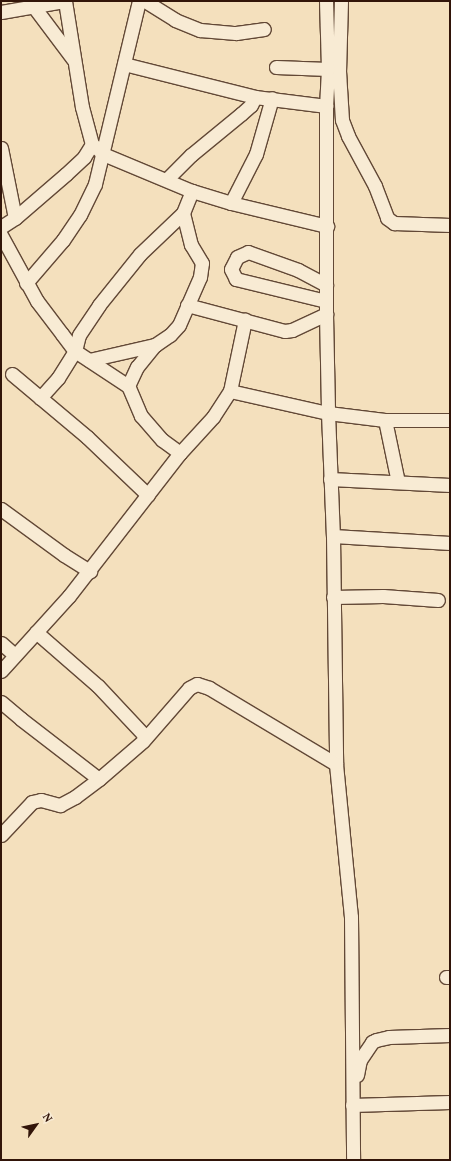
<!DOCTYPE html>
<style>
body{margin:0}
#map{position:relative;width:451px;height:1161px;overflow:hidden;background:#f4e0bd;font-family:Vollkorn,serif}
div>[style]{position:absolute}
.roads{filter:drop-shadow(1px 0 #624836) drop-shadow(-1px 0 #624836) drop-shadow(0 1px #624836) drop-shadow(0 -1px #624836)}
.street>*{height:13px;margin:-6.5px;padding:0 6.5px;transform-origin:6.5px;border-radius:6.5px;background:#f8ebd4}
span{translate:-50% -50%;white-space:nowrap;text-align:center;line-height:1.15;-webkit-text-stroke:4px #f8ebd4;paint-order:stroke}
.frame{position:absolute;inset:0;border:2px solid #321509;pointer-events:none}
.north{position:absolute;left:16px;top:1105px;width:40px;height:40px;-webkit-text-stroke:3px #f8ebd4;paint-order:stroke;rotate:57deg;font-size:11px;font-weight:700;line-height:16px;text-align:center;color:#321509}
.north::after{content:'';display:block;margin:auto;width:14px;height:18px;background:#321509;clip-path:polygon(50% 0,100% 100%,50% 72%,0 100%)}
</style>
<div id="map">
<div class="roads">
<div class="street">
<div style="left:65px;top:1px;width:107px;rotate:80.9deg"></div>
<div style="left:82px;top:107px;width:38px;rotate:75deg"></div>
<div style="left:92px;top:144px;width:15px;rotate:42deg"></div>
<div style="left:103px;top:154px;width:96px;rotate:22.6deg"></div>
<div style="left:192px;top:191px;width:41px;rotate:17.1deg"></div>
<div style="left:231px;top:203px;width:99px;rotate:13.5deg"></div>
<div style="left:145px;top:1px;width:36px;rotate:32deg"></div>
<div style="left:175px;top:20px;width:27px;rotate:22deg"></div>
<div style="left:200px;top:30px;width:36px;rotate:5deg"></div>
<div style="left:236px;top:33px;width:28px;rotate:-8deg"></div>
<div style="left:326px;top:1px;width:68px;rotate:88.3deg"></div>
<div style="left:328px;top:69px;width:37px;rotate:93deg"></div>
<div style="left:326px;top:106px;width:208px;rotate:90deg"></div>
<div style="left:326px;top:314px;width:99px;rotate:88.8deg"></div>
<div style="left:328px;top:413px;width:123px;rotate:87.7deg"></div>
<div style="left:333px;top:536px;width:228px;rotate:89.2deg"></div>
<div style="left:336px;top:764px;width:154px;rotate:84.4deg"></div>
<div style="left:351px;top:917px;width:243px;rotate:89.5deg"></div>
<div style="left:341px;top:1px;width:70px;rotate:91.6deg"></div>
<div style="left:339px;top:71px;width:49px;rotate:86.5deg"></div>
<div style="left:342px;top:120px;width:17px;rotate:69deg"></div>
<div style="left:348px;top:136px;width:57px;rotate:61.6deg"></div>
<div style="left:375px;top:186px;width:34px;rotate:69deg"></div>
<div style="left:387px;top:218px;width:9px;rotate:36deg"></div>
<div style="left:394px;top:223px;width:56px;rotate:2deg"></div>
<div style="left:34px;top:7px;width:65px;rotate:53.1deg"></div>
<div style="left:1px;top:12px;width:65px;rotate:-9.8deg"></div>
<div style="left:124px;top:64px;width:135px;rotate:14.1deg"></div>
<div style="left:255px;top:97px;width:72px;rotate:7.2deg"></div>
<div style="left:276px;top:67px;width:52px;rotate:2.2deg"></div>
<div style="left:1px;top:148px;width:71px;rotate:78.7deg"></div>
<div style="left:167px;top:179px;width:34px;rotate:-45deg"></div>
<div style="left:191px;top:155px;width:65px;rotate:-39.4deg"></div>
<div style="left:241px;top:114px;width:13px;rotate:-42deg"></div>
<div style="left:251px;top:105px;width:9px;rotate:-63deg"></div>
<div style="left:231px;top:203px;width:55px;rotate:-63deg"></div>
<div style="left:256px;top:154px;width:58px;rotate:-74.1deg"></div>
<div style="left:1px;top:227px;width:17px;rotate:-33deg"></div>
<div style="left:15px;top:218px;width:67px;rotate:-40.8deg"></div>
<div style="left:66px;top:174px;width:25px;rotate:-43deg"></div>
<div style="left:84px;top:157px;width:15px;rotate:-58deg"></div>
<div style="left:1px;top:235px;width:75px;rotate:61.4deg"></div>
<div style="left:37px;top:301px;width:41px;rotate:52.9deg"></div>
<div style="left:62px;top:334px;width:21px;rotate:53deg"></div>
<div style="left:75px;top:351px;width:64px;rotate:33.4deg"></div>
<div style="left:26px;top:283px;width:57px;rotate:-49.3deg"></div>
<div style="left:63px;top:240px;width:30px;rotate:-56deg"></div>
<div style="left:80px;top:215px;width:34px;rotate:-64deg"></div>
<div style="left:95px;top:184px;width:188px;rotate:-76.5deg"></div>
<div style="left:326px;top:301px;width:93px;rotate:-166.3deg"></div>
<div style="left:236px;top:279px;width:11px;rotate:-117deg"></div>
<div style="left:231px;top:269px;width:13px;rotate:-63deg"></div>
<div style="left:237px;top:257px;width:12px;rotate:-24deg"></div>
<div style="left:248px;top:252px;width:53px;rotate:19.8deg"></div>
<div style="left:298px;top:270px;width:32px;rotate:28deg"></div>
<div style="left:187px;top:305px;width:101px;rotate:14.9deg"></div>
<div style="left:285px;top:331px;width:7px;rotate:-8deg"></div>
<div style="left:292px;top:330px;width:38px;rotate:-25deg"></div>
<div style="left:89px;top:360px;width:68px;rotate:-12.8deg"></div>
<div style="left:12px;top:374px;width:98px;rotate:40deg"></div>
<div style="left:87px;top:437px;width:84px;rotate:43.6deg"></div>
<div style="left:230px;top:391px;width:73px;rotate:-78.1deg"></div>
<div style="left:40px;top:398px;width:27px;rotate:-48deg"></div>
<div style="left:58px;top:378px;width:32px;rotate:-58deg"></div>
<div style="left:75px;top:351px;width:16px;rotate:-76deg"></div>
<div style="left:79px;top:335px;width:36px;rotate:-56deg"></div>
<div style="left:99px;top:305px;width:65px;rotate:-51.2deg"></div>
<div style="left:140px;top:254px;width:59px;rotate:-43.6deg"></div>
<div style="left:183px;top:213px;width:24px;rotate:-68deg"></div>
<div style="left:385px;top:420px;width:63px;rotate:78.2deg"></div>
<div style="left:180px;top:453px;width:22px;rotate:-144deg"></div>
<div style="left:162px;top:440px;width:32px;rotate:-131deg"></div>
<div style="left:141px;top:416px;width:33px;rotate:-113deg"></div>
<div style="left:128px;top:386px;width:21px;rotate:-65deg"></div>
<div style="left:137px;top:367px;width:28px;rotate:-51deg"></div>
<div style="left:155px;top:345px;width:18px;rotate:-34deg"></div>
<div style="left:170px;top:335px;width:13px;rotate:-48deg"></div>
<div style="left:179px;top:325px;width:52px;rotate:-66.4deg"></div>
<div style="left:200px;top:277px;width:14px;rotate:-82deg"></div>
<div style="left:202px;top:263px;width:21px;rotate:-121deg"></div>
<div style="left:191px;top:245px;width:33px;rotate:-104deg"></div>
<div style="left:330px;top:479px;width:120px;rotate:2.9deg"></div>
<div style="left:1px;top:509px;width:78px;rotate:36.1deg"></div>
<div style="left:64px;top:555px;width:31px;rotate:32deg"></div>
<div style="left:333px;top:536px;width:117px;rotate:3.4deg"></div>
<div style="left:333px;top:597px;width:50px;rotate:-1.1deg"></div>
<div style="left:383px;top:596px;width:55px;rotate:4.2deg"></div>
<div style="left:36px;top:632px;width:82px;rotate:41.1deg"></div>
<div style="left:98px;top:686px;width:66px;rotate:46.8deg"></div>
<div style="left:143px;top:734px;width:4px;rotate:76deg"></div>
<div style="left:1px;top:643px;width:18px;rotate:41deg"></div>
<div style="left:1px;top:671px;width:101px;rotate:-47.8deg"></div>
<div style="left:69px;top:596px;width:181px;rotate:-52.2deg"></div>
<div style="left:180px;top:453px;width:49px;rotate:-47.5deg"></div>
<div style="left:213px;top:417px;width:31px;rotate:-57deg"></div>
<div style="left:230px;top:391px;width:100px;rotate:12.7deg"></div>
<div style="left:328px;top:413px;width:57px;rotate:7deg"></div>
<div style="left:385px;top:420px;width:65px"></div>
<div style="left:1px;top:702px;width:26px;rotate:40deg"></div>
<div style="left:21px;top:719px;width:98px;rotate:37.6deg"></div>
<div style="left:1px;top:835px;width:45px;rotate:-46.8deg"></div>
<div style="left:32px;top:802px;width:9px;rotate:-13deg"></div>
<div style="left:41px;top:800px;width:20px;rotate:15deg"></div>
<div style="left:60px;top:805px;width:17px;rotate:-28deg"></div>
<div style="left:75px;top:797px;width:30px;rotate:-37deg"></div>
<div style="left:99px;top:779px;width:58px;rotate:-40.8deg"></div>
<div style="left:143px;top:741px;width:70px;rotate:-49deg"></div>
<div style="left:189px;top:688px;width:9px;rotate:-27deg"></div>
<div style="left:197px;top:684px;width:13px;rotate:18deg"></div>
<div style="left:209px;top:688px;width:148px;rotate:30.9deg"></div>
<div style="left:446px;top:977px;width:4px"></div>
<div style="left:357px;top:1075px;width:15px;rotate:-79deg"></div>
<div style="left:360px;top:1060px;width:22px;rotate:-56deg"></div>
<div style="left:372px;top:1042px;width:4px;rotate:-27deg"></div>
<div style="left:376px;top:1040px;width:13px;rotate:-13deg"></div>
<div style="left:389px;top:1037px;width:61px;rotate:-1.9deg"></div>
<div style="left:352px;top:1105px;width:98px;rotate:-1.8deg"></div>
</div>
</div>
<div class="frame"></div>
<div class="north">N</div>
</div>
